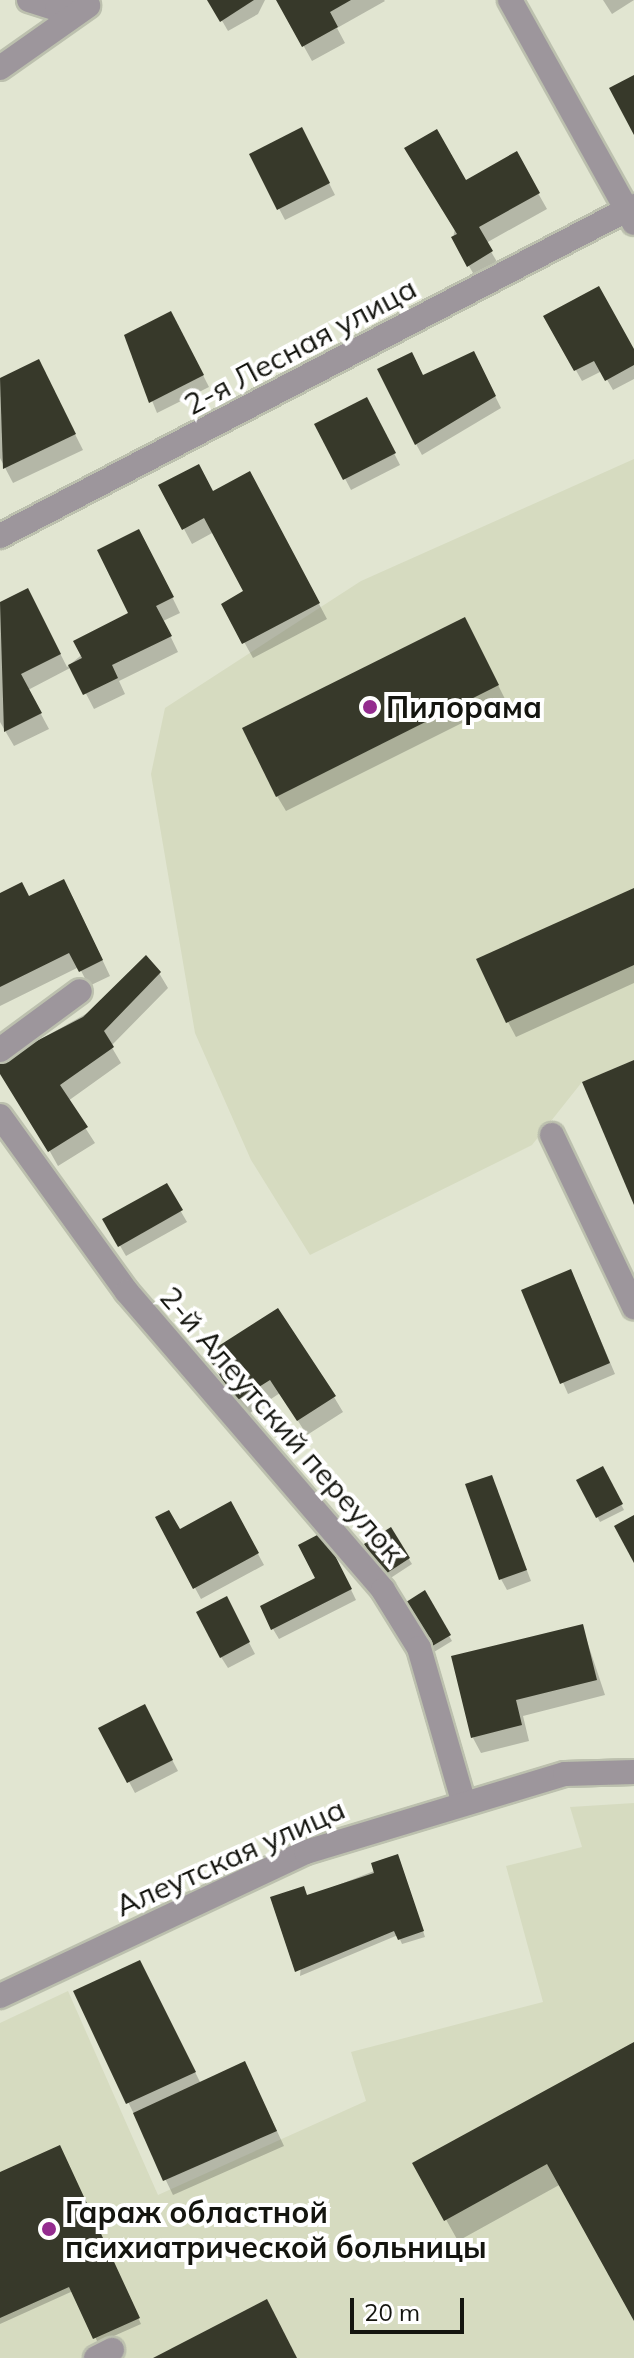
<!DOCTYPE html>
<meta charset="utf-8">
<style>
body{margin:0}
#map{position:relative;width:634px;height:2358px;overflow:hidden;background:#e1e5d1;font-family:Mulish,sans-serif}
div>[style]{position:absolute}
.built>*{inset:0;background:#d6dbc0}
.shadow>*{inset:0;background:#0003}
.building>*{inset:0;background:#37392a}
.roads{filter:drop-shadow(2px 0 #bcc0ae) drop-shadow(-2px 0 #bcc0ae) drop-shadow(0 2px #bcc0ae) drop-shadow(0 -2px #bcc0ae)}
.minor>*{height:24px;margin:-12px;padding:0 12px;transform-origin:12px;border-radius:12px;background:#9d969c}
.dots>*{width:22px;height:22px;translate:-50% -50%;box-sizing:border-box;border:4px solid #fff;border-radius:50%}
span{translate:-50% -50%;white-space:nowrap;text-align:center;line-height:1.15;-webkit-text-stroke:8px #fff;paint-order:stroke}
.street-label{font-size:30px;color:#14150f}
.poi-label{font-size:30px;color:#14150f;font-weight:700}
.left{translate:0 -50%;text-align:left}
.scale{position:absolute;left:350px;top:2298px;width:114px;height:36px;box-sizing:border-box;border:4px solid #14150f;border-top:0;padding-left:10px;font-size:24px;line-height:28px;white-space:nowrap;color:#14150f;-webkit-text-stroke:6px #fff;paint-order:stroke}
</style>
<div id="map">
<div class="built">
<div style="clip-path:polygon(634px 459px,634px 1060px,582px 1082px,532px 1145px,310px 1255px,251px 1160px,195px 1033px,151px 774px,165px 708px,361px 581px)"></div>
<div style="clip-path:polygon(634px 1803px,634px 2358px,0 2358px,0 2023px,68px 1991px,158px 2195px,366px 2101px,351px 2052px,543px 2002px,506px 1866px,582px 1847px,570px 1807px)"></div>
</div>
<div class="shadow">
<div style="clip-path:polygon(210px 0,265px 0,258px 14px,228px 31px)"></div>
<div style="clip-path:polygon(278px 0,384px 0,385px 1px,337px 28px,345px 43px,312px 61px)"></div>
<div style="clip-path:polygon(603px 0,634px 0,612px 14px)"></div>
<div style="clip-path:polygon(307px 140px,335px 195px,285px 220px,251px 155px)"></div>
<div style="clip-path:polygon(516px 154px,547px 209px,486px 243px,500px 267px,477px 280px,453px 238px,465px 182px)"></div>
<div style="clip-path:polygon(546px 317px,634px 353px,634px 379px,613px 390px,602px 371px,582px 381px)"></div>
<div style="clip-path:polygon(177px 324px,209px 387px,157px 413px,126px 336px)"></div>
<div style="clip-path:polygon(38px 361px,83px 450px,13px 483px,0 458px,0 380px)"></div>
<div style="clip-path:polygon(479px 364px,501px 408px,422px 455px,416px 444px,423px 378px)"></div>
<div style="clip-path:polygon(372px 410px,400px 465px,351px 490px,317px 425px)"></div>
<div style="clip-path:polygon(258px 489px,327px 619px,253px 658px,223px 604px,246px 592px,214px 532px,192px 544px,184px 529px,213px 493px)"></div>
<div style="clip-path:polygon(147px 546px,180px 613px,163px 621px,178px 652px,119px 681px,125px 694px,94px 709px,72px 667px,28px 690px,49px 729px,14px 746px,0 722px,0 604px,28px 590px,67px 667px,131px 614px)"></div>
<div style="clip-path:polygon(473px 635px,506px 701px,286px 811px,277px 796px)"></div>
<div style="clip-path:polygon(634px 890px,634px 983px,516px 1037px,508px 1022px)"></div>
<div style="clip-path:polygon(0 896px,72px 896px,110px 976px,89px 986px,79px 967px,0 1006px)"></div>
<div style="clip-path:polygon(159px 973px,168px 988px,111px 1046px,121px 1063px,68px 1101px,95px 1143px,58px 1166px,0 1062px)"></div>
<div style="clip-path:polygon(166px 1186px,187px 1222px,126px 1256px,105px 1220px)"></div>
<div style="clip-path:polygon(576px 1282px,615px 1374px,568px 1394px,523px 1291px)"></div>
<div style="clip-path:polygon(209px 1355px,334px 1397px,343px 1412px,307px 1435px,280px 1393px,247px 1415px)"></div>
<div style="clip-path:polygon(602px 1468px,624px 1510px,600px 1522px,579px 1481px)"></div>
<div style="clip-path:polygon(491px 1477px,531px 1581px,507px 1590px,501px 1579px)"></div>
<div style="clip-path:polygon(231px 1504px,264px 1565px,201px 1599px,157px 1518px,180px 1532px)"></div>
<div style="clip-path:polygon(390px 1530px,412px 1564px,389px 1579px,367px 1545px)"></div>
<div style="clip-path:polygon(329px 1545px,356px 1600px,279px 1639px,273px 1629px,318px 1579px)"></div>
<div style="clip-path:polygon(424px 1593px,452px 1641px,434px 1652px,405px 1605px)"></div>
<div style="clip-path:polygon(232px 1610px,255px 1654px,228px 1668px,221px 1657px)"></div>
<div style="clip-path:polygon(582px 1626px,605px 1695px,523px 1716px,529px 1741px,481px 1753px,473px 1738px)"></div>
<div style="clip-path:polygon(150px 1718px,178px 1771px,135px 1793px,101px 1729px)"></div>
<div style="clip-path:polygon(400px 1861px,425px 1937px,402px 1944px,398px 1935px,300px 1976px,307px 1897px)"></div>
<div style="clip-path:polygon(148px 1977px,201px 2084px,245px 2063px,284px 2146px,173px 2195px,75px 1992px)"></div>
<div style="clip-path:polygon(634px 2044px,634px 2317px,561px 2184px,458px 2241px,415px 2164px)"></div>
<div style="clip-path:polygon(62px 2152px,141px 2324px,98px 2343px,73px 2291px,0 2324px,0 2174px)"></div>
</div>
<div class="building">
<div style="clip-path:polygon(207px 0,254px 0,220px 22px)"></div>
<div style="clip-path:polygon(276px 0,351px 0,330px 12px,338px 27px,302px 47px)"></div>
<div style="clip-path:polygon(634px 75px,634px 135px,609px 88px)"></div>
<div style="clip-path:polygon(302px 127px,330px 183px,277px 210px,249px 154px)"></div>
<div style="clip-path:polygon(437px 129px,466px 180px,517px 151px,540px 193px,479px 227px,493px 251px,467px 267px,451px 237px,457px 234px,404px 148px)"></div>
<div style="clip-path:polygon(599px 286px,634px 349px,634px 365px,605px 381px,594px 361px,574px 371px,543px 316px)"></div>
<div style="clip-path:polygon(171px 311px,204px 375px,149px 403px,124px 335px)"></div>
<div style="clip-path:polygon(474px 351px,496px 396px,415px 445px,377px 369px,412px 352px,423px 375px)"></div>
<div style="clip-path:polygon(39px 359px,76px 434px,3px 469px,0 378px)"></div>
<div style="clip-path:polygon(367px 397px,396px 453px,343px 480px,314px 424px)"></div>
<div style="clip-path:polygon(199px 464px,213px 491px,250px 471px,320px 603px,242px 644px,221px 604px,243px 591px,204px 518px,182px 530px,158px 485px)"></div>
<div style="clip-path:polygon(139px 529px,174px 597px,156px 606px,172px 636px,112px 665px,118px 678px,83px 695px,68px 665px,82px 658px,73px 641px,128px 613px,97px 550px)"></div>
<div style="clip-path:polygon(28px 588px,61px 654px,21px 674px,42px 713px,4px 732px,0 602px)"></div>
<div style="clip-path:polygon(465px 617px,499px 685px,276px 797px,242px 728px)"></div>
<div style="clip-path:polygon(64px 879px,103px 960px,79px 972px,69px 953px,0 987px,0 893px,22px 882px,29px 896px)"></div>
<div style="clip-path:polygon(634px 888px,634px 965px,506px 1023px,476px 959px)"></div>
<div style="clip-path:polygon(146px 955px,161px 972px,104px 1031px,114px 1047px,60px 1085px,88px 1127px,48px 1152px,0 1074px,0 1060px,83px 1017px)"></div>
<div style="clip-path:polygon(634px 1060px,634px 1205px,582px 1082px)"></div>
<div style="clip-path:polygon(167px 1183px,183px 1210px,118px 1247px,102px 1219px)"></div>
<div style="clip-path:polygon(571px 1269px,610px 1363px,560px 1384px,521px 1290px)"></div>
<div style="clip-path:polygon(278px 1308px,336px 1396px,297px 1421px,270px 1380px,236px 1401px,206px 1354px)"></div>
<div style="clip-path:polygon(603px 1466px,623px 1504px,596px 1518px,576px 1480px)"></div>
<div style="clip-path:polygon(492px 1475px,527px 1570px,499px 1580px,465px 1484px)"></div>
<div style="clip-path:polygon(231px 1501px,259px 1553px,193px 1589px,155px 1517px,169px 1510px,180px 1529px)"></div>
<div style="clip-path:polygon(634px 1515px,634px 1563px,614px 1526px)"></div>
<div style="clip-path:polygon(391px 1527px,410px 1558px,384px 1575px,364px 1544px)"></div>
<div style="clip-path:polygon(323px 1532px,352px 1589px,271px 1630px,260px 1606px,315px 1578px,298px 1545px)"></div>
<div style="clip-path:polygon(425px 1590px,451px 1635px,429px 1648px,403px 1604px)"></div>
<div style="clip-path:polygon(227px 1596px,250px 1642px,220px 1658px,196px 1612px)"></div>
<div style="clip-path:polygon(583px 1624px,597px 1680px,516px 1700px,522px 1725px,471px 1738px,451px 1656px)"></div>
<div style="clip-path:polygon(145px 1704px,173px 1760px,127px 1783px,98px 1728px)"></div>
<div style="clip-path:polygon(398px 1854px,424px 1931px,398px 1940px,394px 1931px,295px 1972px,270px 1897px,304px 1886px,307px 1895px,374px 1873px,371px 1863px)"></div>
<div style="clip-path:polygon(140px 1960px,196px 2072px,126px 2104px,73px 1991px)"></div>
<div style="clip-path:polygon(634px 2042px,634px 2321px,547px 2164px,444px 2221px,412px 2163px)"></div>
<div style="clip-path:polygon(245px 2061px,277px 2131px,163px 2181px,133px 2113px)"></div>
<div style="clip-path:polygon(60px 2145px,140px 2318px,93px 2339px,69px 2287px,0 2318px,0 2172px)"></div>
<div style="clip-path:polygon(267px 2299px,297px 2358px,153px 2358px)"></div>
</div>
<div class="roads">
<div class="minor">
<div style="left:29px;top:0;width:29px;rotate:18deg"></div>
<div style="left:57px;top:9px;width:30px;rotate:-6deg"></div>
<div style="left:510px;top:0;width:255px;rotate:60.9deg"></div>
<div style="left:0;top:68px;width:108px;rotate:-35.2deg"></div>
<div style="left:0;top:536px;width:715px;rotate:-27.5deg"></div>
<div style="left:0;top:1050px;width:99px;rotate:-36.4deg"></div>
<div style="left:0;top:1116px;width:217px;rotate:54.2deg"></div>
<div style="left:127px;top:1292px;width:393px;rotate:49.3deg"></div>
<div style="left:383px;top:1590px;width:68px;rotate:58.2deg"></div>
<div style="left:419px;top:1648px;width:158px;rotate:73.9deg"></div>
<div style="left:552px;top:1135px;width:191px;rotate:64.5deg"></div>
<div style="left:0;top:1996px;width:338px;rotate:-25.2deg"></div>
<div style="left:306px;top:1852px;width:270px;rotate:-16.8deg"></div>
<div style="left:565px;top:1774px;width:69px;rotate:-1.7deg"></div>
<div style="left:96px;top:2358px;width:18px;rotate:-27deg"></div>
</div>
</div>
<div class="dots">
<div style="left:370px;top:707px;background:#942c8f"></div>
<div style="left:49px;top:2229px;background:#942c8f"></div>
</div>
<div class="street-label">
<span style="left:300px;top:346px;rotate:-28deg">2-я Лесная улица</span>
<span style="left:282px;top:1424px;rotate:49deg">2-й Алеутский переулок</span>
<span style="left:230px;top:1857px;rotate:-24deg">Алеутская улица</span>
</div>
<div class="poi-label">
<span class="left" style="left:386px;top:707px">Пилорама</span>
<span class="left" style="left:65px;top:2229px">Гараж областной<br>психиатрической больницы</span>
</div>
<div class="scale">20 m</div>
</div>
